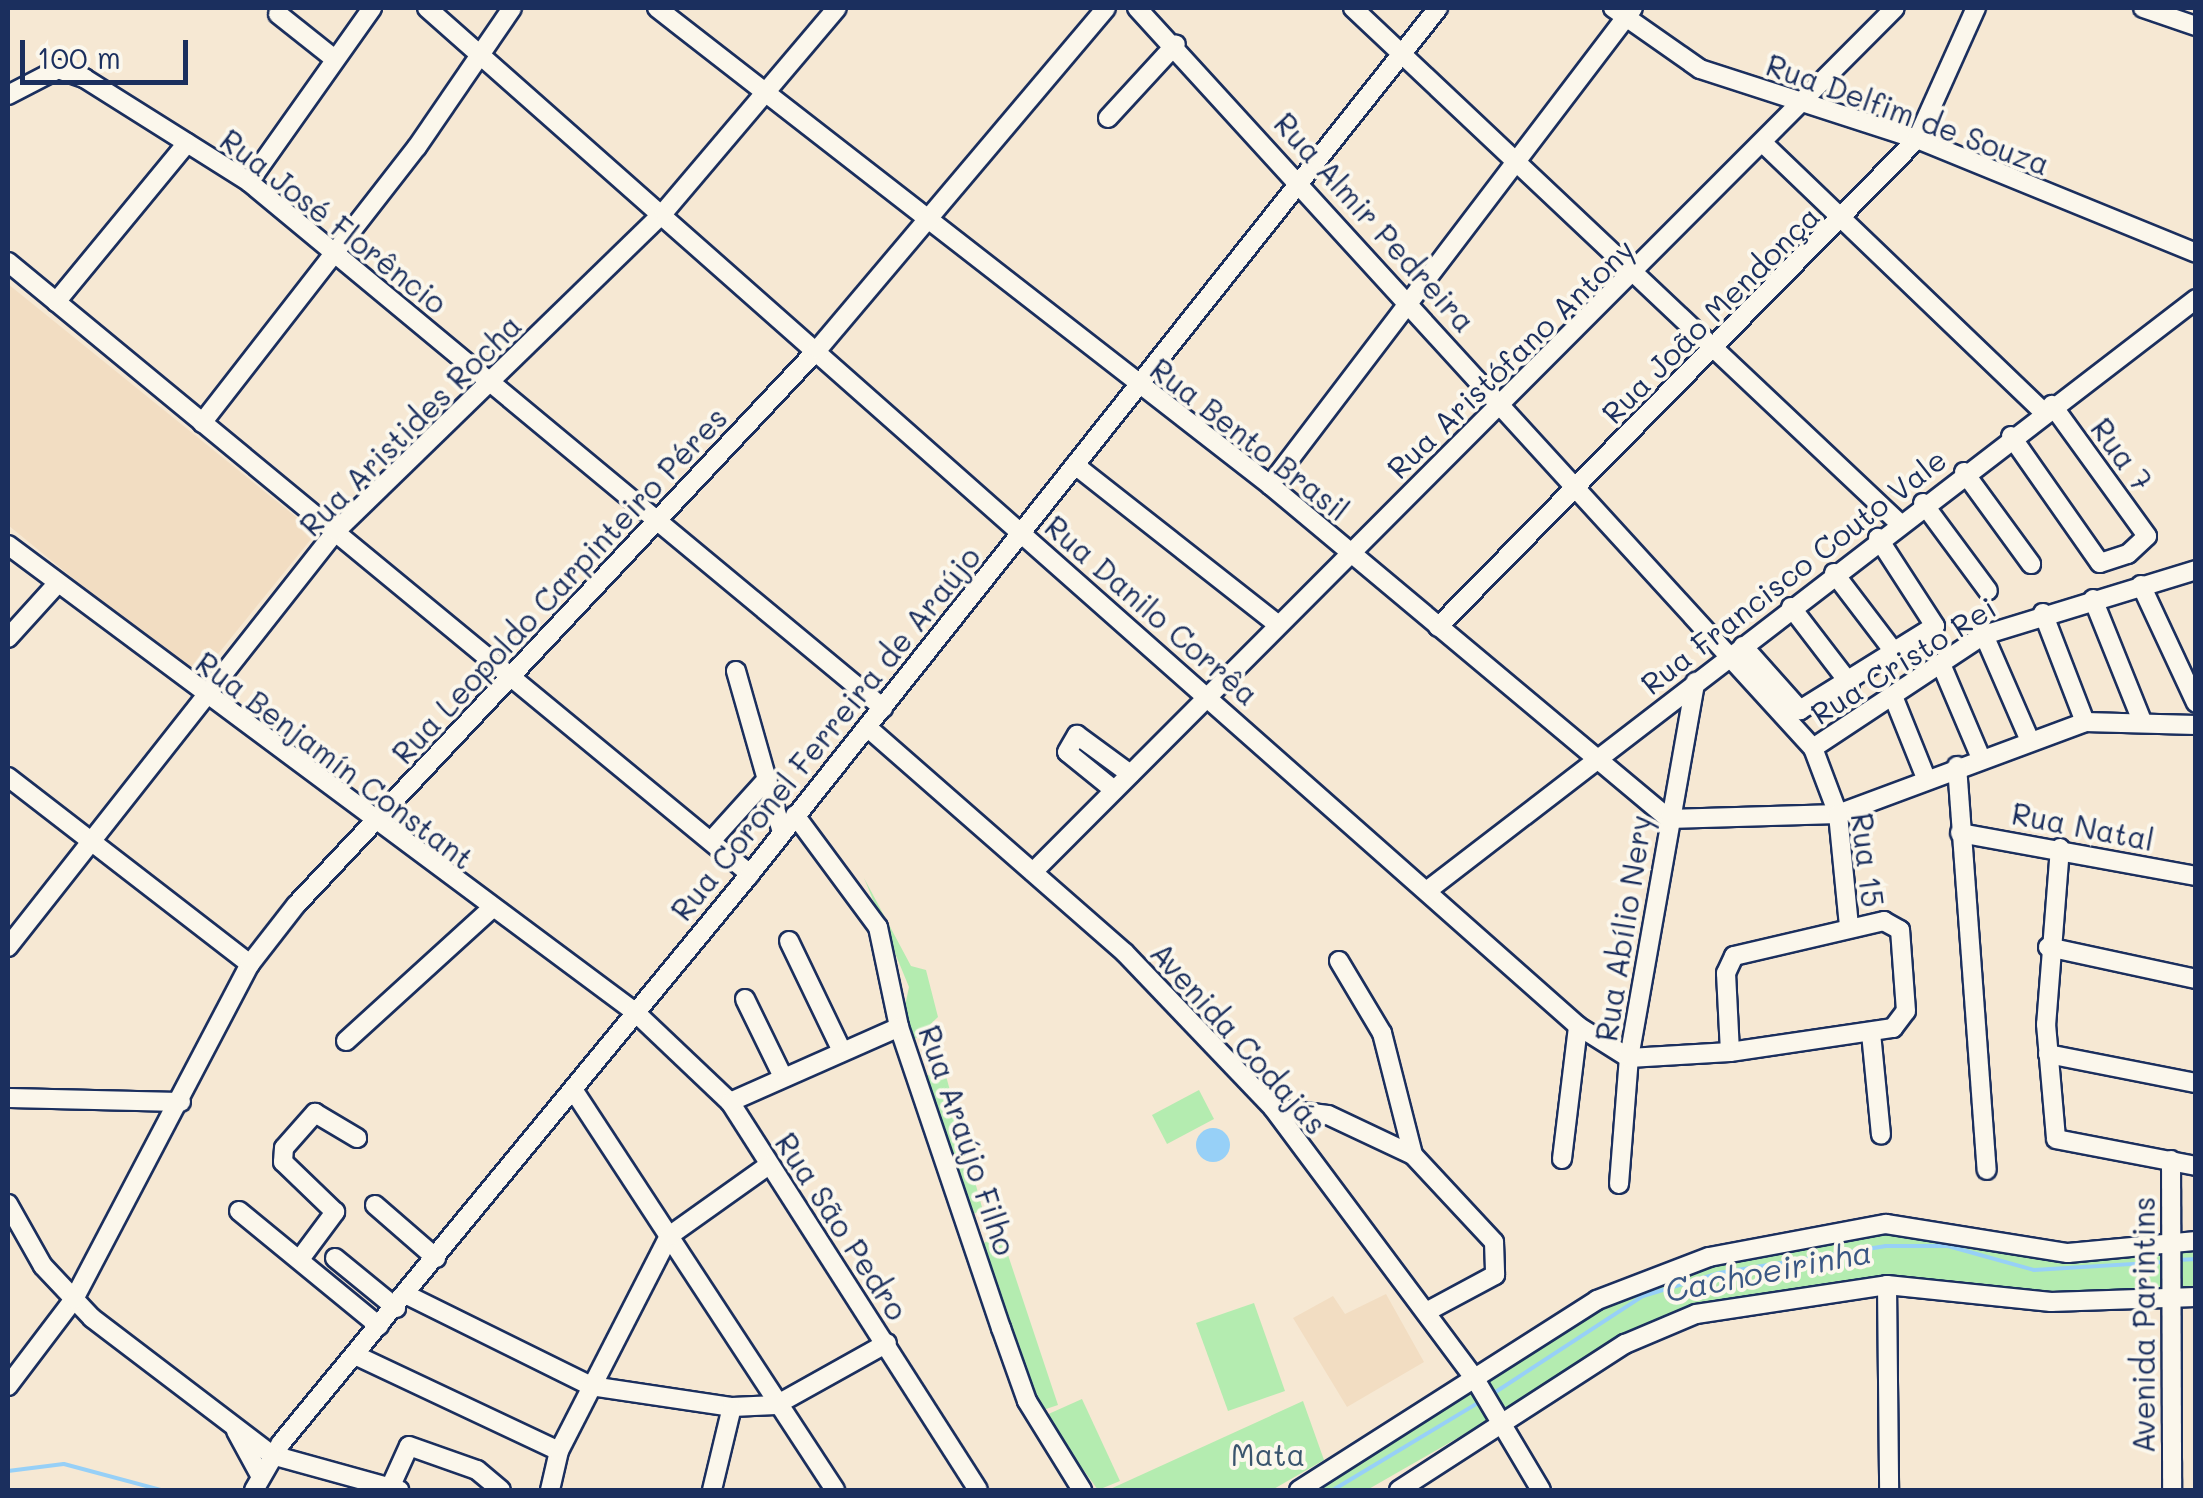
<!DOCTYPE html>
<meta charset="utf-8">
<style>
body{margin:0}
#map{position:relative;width:2203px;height:1498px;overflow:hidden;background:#f6e8d3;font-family:Mali,sans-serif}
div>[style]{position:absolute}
.built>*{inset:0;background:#f2ddc2}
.green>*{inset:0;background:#b4ecb0}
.water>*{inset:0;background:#97d0f7}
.round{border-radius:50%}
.stream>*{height:4px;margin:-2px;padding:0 2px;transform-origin:2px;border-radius:2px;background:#97d0f7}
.roads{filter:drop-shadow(2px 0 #1b2f5e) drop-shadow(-2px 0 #1b2f5e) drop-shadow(0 2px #1b2f5e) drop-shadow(0 -2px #1b2f5e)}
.minor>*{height:18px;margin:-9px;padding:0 9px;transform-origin:9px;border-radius:9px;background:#fbf7ec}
span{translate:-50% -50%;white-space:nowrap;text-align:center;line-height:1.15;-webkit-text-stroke:8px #fbf7ec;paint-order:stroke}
.street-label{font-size:30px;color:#1b2f5e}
.park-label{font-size:30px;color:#3a556e}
.water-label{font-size:32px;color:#3a5784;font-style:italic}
.frame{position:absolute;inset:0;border:10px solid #1b2f5e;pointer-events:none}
.scale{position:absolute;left:20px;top:40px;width:168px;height:45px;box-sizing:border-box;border:5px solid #1b2f5e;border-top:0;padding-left:12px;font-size:30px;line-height:35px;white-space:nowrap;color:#1b2f5e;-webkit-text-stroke:8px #fbf7ec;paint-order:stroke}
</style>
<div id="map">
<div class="built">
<div style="clip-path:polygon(8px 284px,316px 533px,197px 680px,8px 525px)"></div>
<div style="clip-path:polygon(1386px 1294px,1424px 1362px,1347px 1407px,1293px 1318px,1333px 1296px,1345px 1314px)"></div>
</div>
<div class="green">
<div style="clip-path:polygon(864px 878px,911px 966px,926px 970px,938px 1017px,912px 1042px,902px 1020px,909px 987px)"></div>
<div style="clip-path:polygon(923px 1075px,946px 1076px,983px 1211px,972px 1214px)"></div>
<div style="clip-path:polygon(1199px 1090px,1214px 1119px,1167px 1144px,1152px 1115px)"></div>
<div style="clip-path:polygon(1885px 1231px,2054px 1259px,2195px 1249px,2195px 1293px,2007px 1293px,1886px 1277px,1686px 1307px,1367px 1490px,1299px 1490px,1632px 1284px)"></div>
<div style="clip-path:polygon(1001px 1234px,1058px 1405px,1043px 1410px,1034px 1404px,980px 1245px)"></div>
<div style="clip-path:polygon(1254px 1303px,1285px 1391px,1228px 1411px,1196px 1323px)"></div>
<div style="clip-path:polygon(1082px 1399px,1120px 1481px,1098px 1490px,1044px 1416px)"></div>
<div style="clip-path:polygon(1303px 1401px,1324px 1460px,1272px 1490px,1108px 1490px)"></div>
</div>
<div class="water">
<div class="round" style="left:1196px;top:1128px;width:34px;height:34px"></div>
</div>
<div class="stream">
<div style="left:2178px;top:1260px;width:18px;rotate:-3deg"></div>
<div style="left:1491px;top:1395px;width:181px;rotate:-33.1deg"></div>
<div style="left:1643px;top:1296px;width:79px;rotate:-16.8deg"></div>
<div style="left:1719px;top:1273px;width:169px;rotate:-9.2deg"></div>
<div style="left:1886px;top:1246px;width:62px"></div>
<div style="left:1948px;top:1246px;width:89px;rotate:15.6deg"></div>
<div style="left:2034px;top:1270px;width:129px;rotate:-3.5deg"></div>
<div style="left:8px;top:1471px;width:56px;rotate:-7.1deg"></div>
<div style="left:64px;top:1464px;width:100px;rotate:15deg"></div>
<div style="left:1333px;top:1490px;width:175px;rotate:-31deg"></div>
</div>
<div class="roads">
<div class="minor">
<div style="left:427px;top:8px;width:1537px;rotate:41.49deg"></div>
<div style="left:1578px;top:1026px;width:60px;rotate:32.1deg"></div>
<div style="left:1629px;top:1058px;width:101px;rotate:-3.4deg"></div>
<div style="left:1730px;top:1052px;width:165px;rotate:-8.4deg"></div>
<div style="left:1893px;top:1028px;width:21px;rotate:-53deg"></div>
<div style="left:1906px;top:1011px;width:81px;rotate:-94.2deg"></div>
<div style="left:1900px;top:930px;width:18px;rotate:-151deg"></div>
<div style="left:1884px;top:921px;width:154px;rotate:166.9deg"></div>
<div style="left:1734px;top:956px;width:19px;rotate:115deg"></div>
<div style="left:1726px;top:973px;width:79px;rotate:87.1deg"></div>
<div style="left:657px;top:8px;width:777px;rotate:37.89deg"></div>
<div style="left:1270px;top:485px;width:520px;rotate:39.93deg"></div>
<div style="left:1669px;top:819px;width:169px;rotate:-1.7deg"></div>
<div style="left:1838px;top:814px;width:264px;rotate:-20.4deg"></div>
<div style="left:2085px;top:722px;width:111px;rotate:1.5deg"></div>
<div style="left:1137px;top:8px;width:1002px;rotate:47.59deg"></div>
<div style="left:1813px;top:748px;width:71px;rotate:69.3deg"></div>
<div style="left:1838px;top:814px;width:114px;rotate:84.4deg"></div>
<div style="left:1353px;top:8px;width:749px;rotate:43.32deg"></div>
<div style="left:1613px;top:8px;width:106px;rotate:35deg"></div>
<div style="left:1700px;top:69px;width:228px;rotate:17.9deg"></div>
<div style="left:1917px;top:139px;width:301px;rotate:22.2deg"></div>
<div style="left:2143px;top:8px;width:56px;rotate:18.8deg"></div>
<div style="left:278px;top:14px;width:69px;rotate:38.5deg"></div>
<div style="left:8px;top:95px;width:56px;rotate:-27.5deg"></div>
<div style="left:58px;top:69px;width:28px;rotate:19deg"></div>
<div style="left:84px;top:78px;width:195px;rotate:32.2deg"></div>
<div style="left:249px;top:182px;width:824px;rotate:39.68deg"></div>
<div style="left:1108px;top:118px;width:100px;rotate:-47.4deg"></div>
<div style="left:1764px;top:144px;width:385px;rotate:43.8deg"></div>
<div style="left:249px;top:182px;width:213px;rotate:-54.7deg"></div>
<div style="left:8px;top:262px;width:962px;rotate:39.52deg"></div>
<div style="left:56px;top:302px;width:206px;rotate:-50.5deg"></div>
<div style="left:202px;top:423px;width:350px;rotate:-52.1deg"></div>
<div style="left:417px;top:147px;width:168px;rotate:-55.6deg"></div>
<div style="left:2011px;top:436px;width:155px;rotate:55deg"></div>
<div style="left:2100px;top:563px;width:29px;rotate:-18deg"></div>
<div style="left:2128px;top:554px;width:26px;rotate:-43deg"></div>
<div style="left:2147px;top:536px;width:162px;rotate:-125.9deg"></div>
<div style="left:1075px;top:465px;width:257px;rotate:38.2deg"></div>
<div style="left:1964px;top:472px;width:114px;rotate:53.9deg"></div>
<div style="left:1270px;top:485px;width:599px;rotate:-52.73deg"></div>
<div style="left:1923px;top:503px;width:109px;rotate:53.5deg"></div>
<div style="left:8px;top:545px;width:782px;rotate:36.68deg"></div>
<div style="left:635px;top:1012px;width:131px;rotate:43.5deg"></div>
<div style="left:730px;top:1102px;width:460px;rotate:57.4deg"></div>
<div style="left:1834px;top:573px;width:101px;rotate:52.7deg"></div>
<div style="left:2141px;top:585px;width:130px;rotate:65deg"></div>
<div style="left:2093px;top:599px;width:131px;rotate:68.1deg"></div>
<div style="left:1791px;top:607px;width:97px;rotate:52.5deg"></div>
<div style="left:2043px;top:613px;width:117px;rotate:68.9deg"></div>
<div style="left:1438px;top:627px;width:684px;rotate:-45.53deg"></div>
<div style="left:1917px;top:139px;width:144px;rotate:-65.8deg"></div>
<div style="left:1984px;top:635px;width:110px;rotate:66.5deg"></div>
<div style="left:8px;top:638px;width:72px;rotate:-47.8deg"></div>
<div style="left:1743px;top:646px;width:86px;rotate:48.3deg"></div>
<div style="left:1800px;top:710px;width:159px;rotate:-31.9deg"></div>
<div style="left:1935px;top:626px;width:105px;rotate:-122.9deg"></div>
<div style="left:1941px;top:664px;width:100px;rotate:67deg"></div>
<div style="left:736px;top:671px;width:167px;rotate:74.1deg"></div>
<div style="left:1893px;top:696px;width:88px;rotate:68.1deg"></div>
<div style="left:867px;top:727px;width:343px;rotate:41.2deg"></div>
<div style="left:1125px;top:953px;width:214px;rotate:46.3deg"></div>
<div style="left:1273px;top:1108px;width:338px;rotate:53.3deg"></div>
<div style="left:1475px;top:1379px;width:129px;rotate:59.3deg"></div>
<div style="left:1813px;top:748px;width:205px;rotate:-33.5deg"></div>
<div style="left:1984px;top:635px;width:222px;rotate:-17deg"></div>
<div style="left:1957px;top:766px;width:405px;rotate:85.8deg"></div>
<div style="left:8px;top:777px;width:306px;rotate:37.7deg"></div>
<div style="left:1114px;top:790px;width:60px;rotate:-141deg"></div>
<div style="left:1067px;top:752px;width:20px;rotate:-60deg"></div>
<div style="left:1077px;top:735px;width:66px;rotate:36.3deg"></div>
<div style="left:795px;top:815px;width:139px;rotate:53.5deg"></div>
<div style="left:878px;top:927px;width:102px;rotate:78.1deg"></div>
<div style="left:899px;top:1027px;width:318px;rotate:71.3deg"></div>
<div style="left:1001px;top:1328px;width:77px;rotate:70.4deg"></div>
<div style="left:1027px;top:1401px;width:105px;rotate:58.3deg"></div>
<div style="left:1960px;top:833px;width:240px;rotate:10.3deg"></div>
<div style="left:711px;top:841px;width:85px;rotate:-47.9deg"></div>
<div style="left:2060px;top:848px;width:177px;rotate:94.5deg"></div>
<div style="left:2046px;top:1024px;width:115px;rotate:85deg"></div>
<div style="left:2056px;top:1139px;width:143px;rotate:10.9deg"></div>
<div style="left:1033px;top:872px;width:1220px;rotate:-45.07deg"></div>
<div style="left:1428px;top:890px;width:969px;rotate:-37.58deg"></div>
<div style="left:789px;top:941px;width:120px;rotate:64.3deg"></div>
<div style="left:8px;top:947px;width:530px;rotate:-51.75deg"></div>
<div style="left:336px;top:531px;width:458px;rotate:-44.2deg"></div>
<div style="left:664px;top:212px;width:267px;rotate:-49.7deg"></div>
<div style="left:2048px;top:947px;width:151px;rotate:12.2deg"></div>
<div style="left:1339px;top:961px;width:84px;rotate:59.2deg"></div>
<div style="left:1382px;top:1033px;width:126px;rotate:75.7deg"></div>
<div style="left:745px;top:999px;width:85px;rotate:64deg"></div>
<div style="left:1871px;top:1033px;width:102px;rotate:84.4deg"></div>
<div style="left:346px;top:1041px;width:195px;rotate:-42.3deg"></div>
<div style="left:2048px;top:1054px;width:151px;rotate:11.1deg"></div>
<div style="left:574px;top:1091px;width:477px;rotate:56.8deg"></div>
<div style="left:8px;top:1098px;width:173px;rotate:1.3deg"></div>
<div style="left:730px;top:1102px;width:185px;rotate:-23.9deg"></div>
<div style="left:1273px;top:1108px;width:55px;rotate:7.3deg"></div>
<div style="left:1328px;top:1115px;width:94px;rotate:25.2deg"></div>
<div style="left:1413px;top:1155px;width:119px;rotate:47deg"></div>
<div style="left:1494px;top:1242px;width:33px;rotate:88deg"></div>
<div style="left:1495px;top:1275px;width:78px;rotate:151.8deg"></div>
<div style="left:1562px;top:1159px;width:134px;rotate:-83.1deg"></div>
<div style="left:2171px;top:1160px;width:330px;rotate:89.8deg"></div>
<div style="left:1619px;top:1184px;width:126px;rotate:-85.5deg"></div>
<div style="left:1629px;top:1058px;width:382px;rotate:-80deg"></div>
<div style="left:8px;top:1204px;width:71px;rotate:60.6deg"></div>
<div style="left:43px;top:1266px;width:71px;rotate:46.7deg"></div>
<div style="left:92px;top:1318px;width:226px;rotate:37.3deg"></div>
<div style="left:272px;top:1455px;width:132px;rotate:15.4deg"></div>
<div style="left:375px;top:1205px;width:81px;rotate:41deg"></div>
<div style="left:239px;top:1211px;width:181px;rotate:39.4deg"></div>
<div style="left:335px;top:1258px;width:79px;rotate:39.3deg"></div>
<div style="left:300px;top:1259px;width:59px;rotate:-53.3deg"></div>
<div style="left:335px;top:1212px;width:72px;rotate:-136.1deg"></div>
<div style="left:283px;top:1162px;width:14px;rotate:-86deg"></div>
<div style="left:284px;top:1148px;width:47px;rotate:-48.5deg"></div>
<div style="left:315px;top:1113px;width:49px;rotate:30.8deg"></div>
<div style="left:1887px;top:1285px;width:205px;rotate:89.4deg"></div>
<div style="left:407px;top:1295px;width:205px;rotate:26.3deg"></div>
<div style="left:591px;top:1386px;width:143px;rotate:8.5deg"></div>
<div style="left:732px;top:1407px;width:44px;rotate:-2.6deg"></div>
<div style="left:776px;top:1405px;width:127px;rotate:-29.2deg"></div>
<div style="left:355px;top:1355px;width:225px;rotate:25.2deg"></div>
<div style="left:8px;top:1386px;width:109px;rotate:-52.8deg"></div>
<div style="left:74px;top:1299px;width:378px;rotate:-62.3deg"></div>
<div style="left:250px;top:964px;width:75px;rotate:-52.1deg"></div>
<div style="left:296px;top:905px;width:763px;rotate:-46.81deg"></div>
<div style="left:818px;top:349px;width:446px;rotate:-49.8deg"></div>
<div style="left:236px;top:1431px;width:50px;rotate:61.4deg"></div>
<div style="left:254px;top:1490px;width:54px;rotate:-60.1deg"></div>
<div style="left:281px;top:1443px;width:737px;rotate:-50.5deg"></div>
<div style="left:750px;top:874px;width:1106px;rotate:-51.53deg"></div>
<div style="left:389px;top:1490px;width:48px;rotate:-65.6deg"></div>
<div style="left:409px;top:1446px;width:72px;rotate:19.4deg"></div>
<div style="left:477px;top:1470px;width:31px;rotate:40deg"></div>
<div style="left:550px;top:1490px;width:40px;rotate:-77deg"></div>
<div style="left:559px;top:1451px;width:242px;rotate:-62.9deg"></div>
<div style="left:669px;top:1236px;width:123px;rotate:-35.4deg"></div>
<div style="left:712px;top:1490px;width:85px;rotate:-76.5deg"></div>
<div style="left:1299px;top:1490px;width:353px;rotate:-32.5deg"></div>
<div style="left:1597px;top:1300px;width:120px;rotate:-21deg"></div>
<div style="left:1709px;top:1257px;width:180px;rotate:-10.6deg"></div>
<div style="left:1886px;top:1224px;width:184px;rotate:9.1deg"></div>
<div style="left:2068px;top:1253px;width:129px;rotate:-5.4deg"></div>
<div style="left:1399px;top:1490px;width:269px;rotate:-32.9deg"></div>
<div style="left:1625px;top:1344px;width:77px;rotate:-22.9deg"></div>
<div style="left:1696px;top:1314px;width:193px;rotate:-8.6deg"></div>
<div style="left:1887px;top:1285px;width:165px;rotate:5.9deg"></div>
<div style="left:2051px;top:1302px;width:145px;rotate:-2deg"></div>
</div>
</div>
<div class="street-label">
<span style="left:1908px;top:114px;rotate:20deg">Rua Delfim de Souza</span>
<span style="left:334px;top:221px;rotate:38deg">Rua José Florêncio</span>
<span style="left:1375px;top:222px;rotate:48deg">Rua Almir Pedreira</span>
<span style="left:1710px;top:314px;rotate:-45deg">Rua João Mendonça</span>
<span style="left:1510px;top:358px;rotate:-44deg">Rua Aristófano Antony</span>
<span style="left:410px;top:425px;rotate:-45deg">Rua Aristides Rocha</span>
<span style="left:1250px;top:439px;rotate:38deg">Rua Bento Brasil</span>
<span style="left:2122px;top:454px;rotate:54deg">Rua 7</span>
<span style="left:1793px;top:571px;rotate:-38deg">Rua Francisco Couto Vale</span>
<span style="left:559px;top:585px;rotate:-47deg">Rua Leopoldo Carpinteiro Péres</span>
<span style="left:1152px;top:610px;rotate:41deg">Rua Danilo Corrêa</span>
<span style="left:1903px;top:660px;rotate:-32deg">Rua Cristo Rei</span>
<span style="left:825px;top:733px;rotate:-51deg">Rua Coronel Ferreira de Araújo</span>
<span style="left:335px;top:760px;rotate:37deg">Rua Benjamín Constant</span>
<span style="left:2083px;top:826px;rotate:11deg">Rua Natal</span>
<span style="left:1868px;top:860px;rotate:83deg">Rua 15</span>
<span style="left:1623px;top:928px;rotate:-81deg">Rua Abílio Nery</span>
<span style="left:1239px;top:1038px;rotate:48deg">Avenida Codajás</span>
<span style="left:968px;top:1140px;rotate:71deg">Rua Araújo Filho</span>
<span style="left:842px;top:1226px;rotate:57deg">Rua São Pedro</span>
<span style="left:2143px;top:1325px;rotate:-90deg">Avenida Parintins</span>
</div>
<div class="park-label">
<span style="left:1268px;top:1454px">Mata</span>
</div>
<div class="water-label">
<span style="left:1768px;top:1270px;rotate:-11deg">Cachoeirinha</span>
</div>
<div class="frame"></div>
<div class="scale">100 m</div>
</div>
